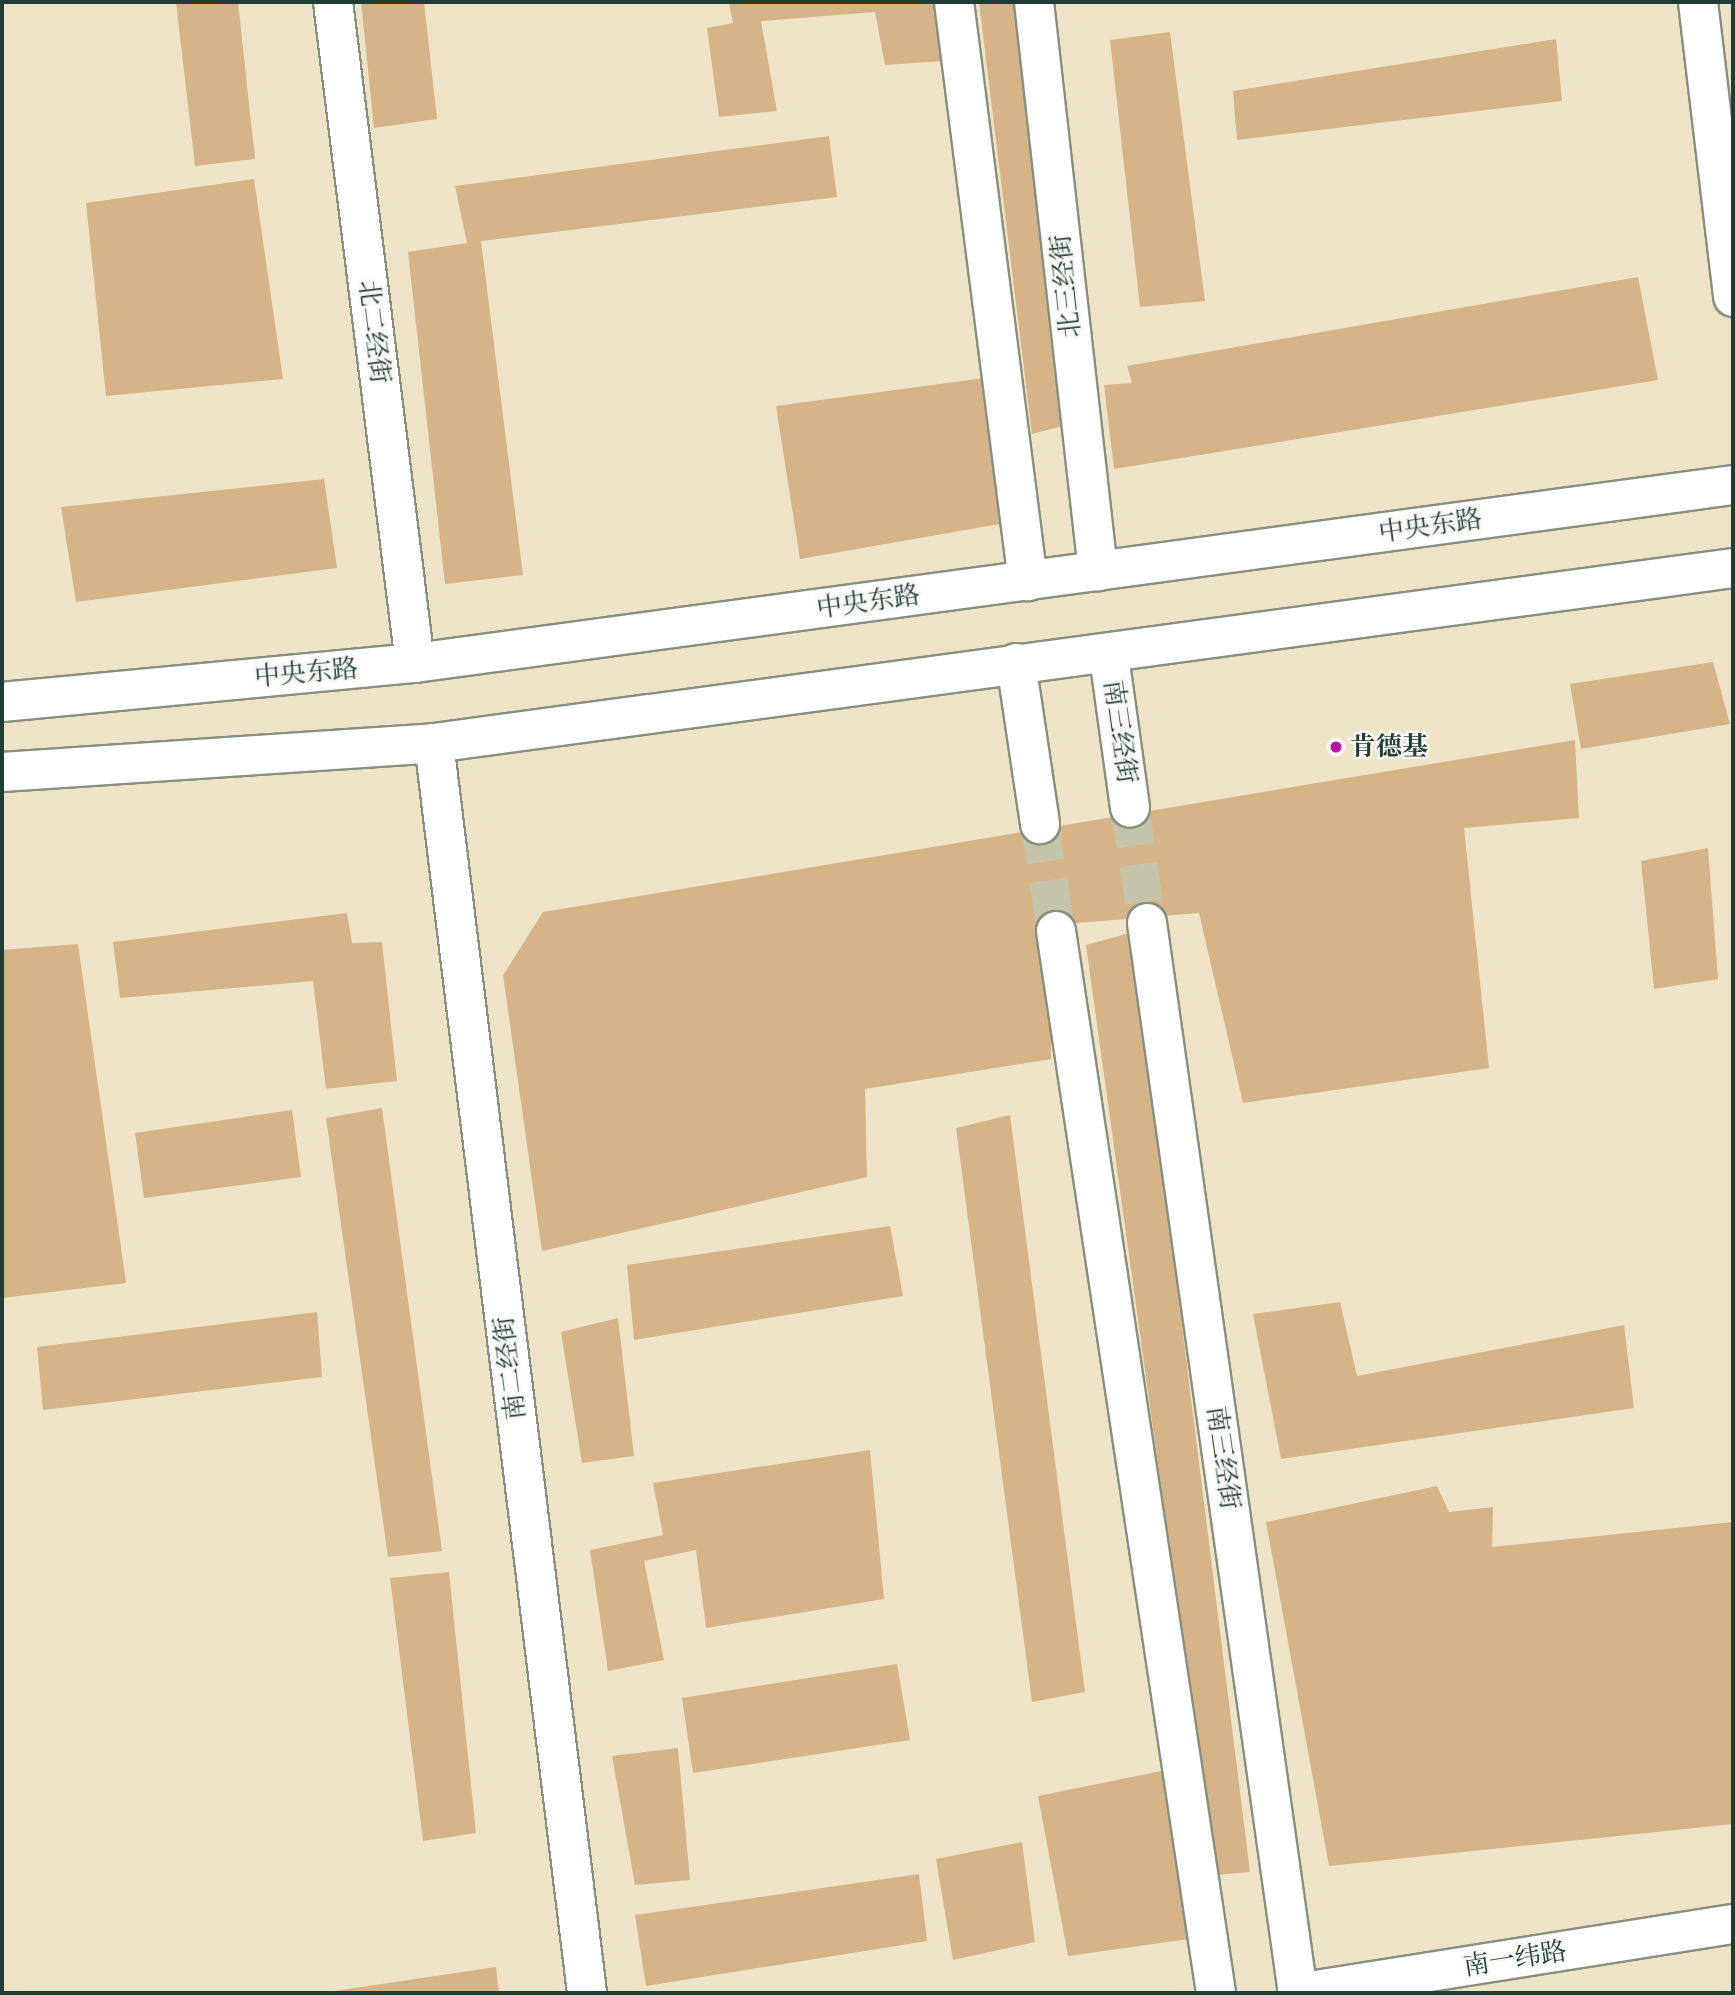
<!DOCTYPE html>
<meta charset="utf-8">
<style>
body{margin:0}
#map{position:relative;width:1735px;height:1995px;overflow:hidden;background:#eee3c7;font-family:"EB Garamond","Noto Serif SC",serif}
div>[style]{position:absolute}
.building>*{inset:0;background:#d6b386}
.minor-tunnel>*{height:38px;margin-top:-19px;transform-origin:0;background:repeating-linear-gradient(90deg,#c5c2aa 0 38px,transparent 0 57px)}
.roads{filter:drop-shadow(2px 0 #86907e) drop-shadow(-2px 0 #86907e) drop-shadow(0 2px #86907e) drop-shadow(0 -2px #86907e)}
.minor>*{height:38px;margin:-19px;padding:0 19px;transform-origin:19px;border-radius:19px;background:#fff}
.primary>*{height:38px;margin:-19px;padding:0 19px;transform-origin:19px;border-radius:19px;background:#fff}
.dots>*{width:19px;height:19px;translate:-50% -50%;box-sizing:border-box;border:4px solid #f6f6f2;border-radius:50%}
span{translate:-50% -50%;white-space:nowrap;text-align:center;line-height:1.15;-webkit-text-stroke:5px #f6f6f2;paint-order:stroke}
.street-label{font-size:26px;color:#1f3d34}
.poi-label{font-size:26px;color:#1f3d34;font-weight:700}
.left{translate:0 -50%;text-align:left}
.frame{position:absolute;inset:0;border:4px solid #1f3d34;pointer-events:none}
</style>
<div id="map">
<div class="building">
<div style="clip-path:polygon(176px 2px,238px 2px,255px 159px,195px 166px)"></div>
<div style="clip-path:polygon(361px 2px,424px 2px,437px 119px,374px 128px)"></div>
<div style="clip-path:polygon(729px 2px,943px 2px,944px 61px,885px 65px,875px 12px,761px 21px,777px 111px,719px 117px,707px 28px,733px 23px)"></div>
<div style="clip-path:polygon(979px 2px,1016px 2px,1066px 425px,1032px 434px)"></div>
<div style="clip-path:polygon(1170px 32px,1205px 301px,1140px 307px,1110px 40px)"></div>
<div style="clip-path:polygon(1556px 39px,1562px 101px,1237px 140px,1233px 91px)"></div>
<div style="clip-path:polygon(829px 136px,837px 197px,481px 241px,523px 575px,445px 584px,408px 252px,467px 243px,455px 186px)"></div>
<div style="clip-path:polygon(254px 179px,283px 379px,106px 396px,86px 203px)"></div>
<div style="clip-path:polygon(1638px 277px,1658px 380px,1114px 469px,1104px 385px,1132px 383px,1127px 366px)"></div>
<div style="clip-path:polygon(984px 378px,1011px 522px,800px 559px,776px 406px)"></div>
<div style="clip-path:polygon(324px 479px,337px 568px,76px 602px,61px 507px)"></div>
<div style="clip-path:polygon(1713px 662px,1730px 724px,1581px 749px,1570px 684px)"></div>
<div style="clip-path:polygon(1575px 740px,1579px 818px,1464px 828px,1489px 1068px,1243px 1103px,1199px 913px,1052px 925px,1051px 1059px,865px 1089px,867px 1177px,542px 1251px,503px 975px,543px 912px)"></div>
<div style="clip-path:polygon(1708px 848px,1718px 979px,1654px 989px,1641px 861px)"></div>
<div style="clip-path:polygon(347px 913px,352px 943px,382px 942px,397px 1081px,326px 1089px,313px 981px,120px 998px,113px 942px)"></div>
<div style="clip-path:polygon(1133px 932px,1250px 1872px,1215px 1875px,1086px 945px)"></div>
<div style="clip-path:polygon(78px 944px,126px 1283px,2px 1298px,2px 950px)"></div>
<div style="clip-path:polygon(382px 1108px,442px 1551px,388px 1557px,326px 1118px)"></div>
<div style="clip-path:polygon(292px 1110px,301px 1177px,144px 1198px,135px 1133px)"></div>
<div style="clip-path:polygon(1010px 1115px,1085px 1692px,1032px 1702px,956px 1128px)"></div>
<div style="clip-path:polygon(890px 1226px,903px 1296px,634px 1340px,627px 1265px)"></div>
<div style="clip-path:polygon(1340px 1302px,1357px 1376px,1624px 1325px,1634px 1408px,1281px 1459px,1253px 1314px)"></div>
<div style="clip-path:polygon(317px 1312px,322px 1377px,43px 1410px,37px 1347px)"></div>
<div style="clip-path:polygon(618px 1318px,634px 1456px,582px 1463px,561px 1332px)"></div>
<div style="clip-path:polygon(870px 1450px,884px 1599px,706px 1628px,696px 1550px,644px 1561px,664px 1660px,608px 1671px,590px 1550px,663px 1535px,653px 1483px)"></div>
<div style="clip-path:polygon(1437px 1486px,1449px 1512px,1493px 1507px,1492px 1547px,1733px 1522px,1733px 1824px,1329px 1866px,1266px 1522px)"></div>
<div style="clip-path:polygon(449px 1572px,476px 1833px,423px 1841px,390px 1578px)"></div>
<div style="clip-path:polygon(897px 1664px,910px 1740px,693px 1773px,682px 1698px)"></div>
<div style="clip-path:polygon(678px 1748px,690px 1880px,635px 1885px,612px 1756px)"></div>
<div style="clip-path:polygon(1166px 1770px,1196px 1938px,1068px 1956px,1038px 1796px)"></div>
<div style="clip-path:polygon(1022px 1842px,1035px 1942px,953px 1960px,936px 1859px)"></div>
<div style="clip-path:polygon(919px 1874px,927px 1941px,646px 1986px,635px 1915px)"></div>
<div style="clip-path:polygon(496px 1967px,499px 1993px,328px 1993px,328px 1992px)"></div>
</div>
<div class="minor-tunnel">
<div style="left:1130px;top:808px;width:116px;rotate:81.6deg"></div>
<div style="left:1040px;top:824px;width:108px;rotate:81.5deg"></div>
</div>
<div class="roads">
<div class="minor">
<div style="left:333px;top:2px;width:666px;rotate:82.93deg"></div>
<div style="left:954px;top:2px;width:584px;rotate:82.72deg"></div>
<div style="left:1034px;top:2px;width:573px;rotate:83.58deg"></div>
<div style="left:1698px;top:2px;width:297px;rotate:83.2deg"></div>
<div style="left:1109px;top:656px;width:153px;rotate:82.1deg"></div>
<div style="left:1016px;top:663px;width:163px;rotate:81.5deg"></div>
<div style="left:434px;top:743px;width:1259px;rotate:83.02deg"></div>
<div style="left:1147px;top:923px;width:1081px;rotate:81.97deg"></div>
<div style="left:1056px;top:931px;width:1074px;rotate:81.43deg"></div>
<div style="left:1297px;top:1993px;width:441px;rotate:-9deg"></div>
</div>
<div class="primary">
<div style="left:2px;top:702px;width:415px;rotate:-5.4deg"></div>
<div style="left:415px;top:663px;width:1330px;rotate:-7.69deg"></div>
<div style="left:2px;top:772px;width:433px;rotate:-3.8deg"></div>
<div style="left:434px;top:743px;width:1311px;rotate:-7.67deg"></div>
</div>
</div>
<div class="dots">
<div style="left:1336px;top:747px;background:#b5179e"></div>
</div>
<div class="street-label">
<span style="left:1066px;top:286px;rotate:-96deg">北三经街</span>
<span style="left:374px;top:332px;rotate:83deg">北二经街</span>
<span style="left:1430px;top:526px;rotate:-8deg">中央东路</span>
<span style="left:868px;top:602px;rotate:-8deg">中央东路</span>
<span style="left:306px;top:673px;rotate:-5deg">中央东路</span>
<span style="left:1120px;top:732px;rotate:82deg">南三经街</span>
<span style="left:510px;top:1368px;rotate:-97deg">南二经街</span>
<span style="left:1223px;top:1458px;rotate:82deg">南三经街</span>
<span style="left:1515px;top:1959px;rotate:-9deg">南一纬路</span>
</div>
<div class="poi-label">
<span class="left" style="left:1350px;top:747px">肯德基</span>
</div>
<div class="frame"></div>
</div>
